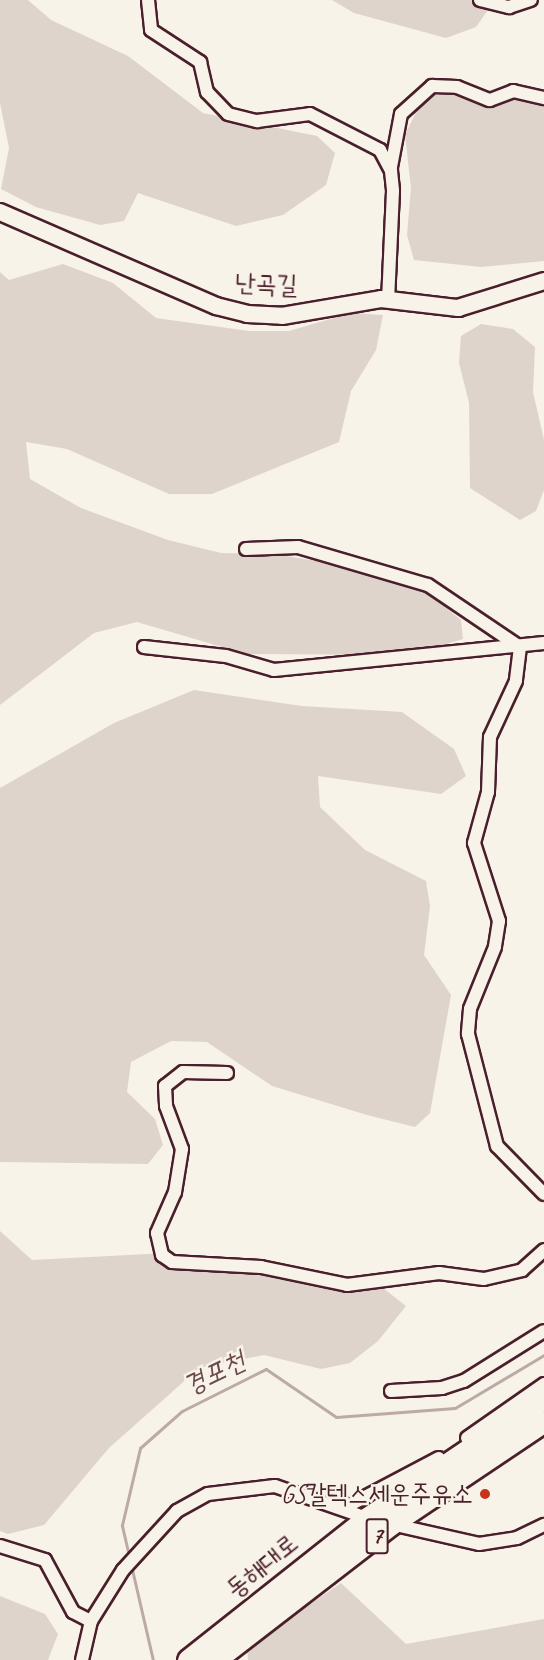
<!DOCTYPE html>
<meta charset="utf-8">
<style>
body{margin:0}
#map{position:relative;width:544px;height:1660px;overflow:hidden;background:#f7f3e8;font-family:Caveat,"Poor Story",sans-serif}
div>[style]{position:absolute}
.green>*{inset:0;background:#ded4cc}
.stream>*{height:3px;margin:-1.5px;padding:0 1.5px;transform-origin:1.5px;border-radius:1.5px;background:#bcaaa7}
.roads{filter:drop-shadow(2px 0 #4a1f2b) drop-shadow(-2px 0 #4a1f2b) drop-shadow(0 2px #4a1f2b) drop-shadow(0 -2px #4a1f2b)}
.minor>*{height:12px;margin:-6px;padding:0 6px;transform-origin:6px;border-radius:6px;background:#f7f3e8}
.tertiary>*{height:16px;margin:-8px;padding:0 8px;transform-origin:8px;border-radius:8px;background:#f7f3e8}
.trunk>*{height:21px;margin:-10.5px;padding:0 10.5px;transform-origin:10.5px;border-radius:10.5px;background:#f7f3e8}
.dots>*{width:16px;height:16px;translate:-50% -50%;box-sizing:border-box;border:3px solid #f7f3e8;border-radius:50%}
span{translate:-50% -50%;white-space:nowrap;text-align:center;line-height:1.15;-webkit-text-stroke:5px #f7f3e8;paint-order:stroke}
.shield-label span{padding:2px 4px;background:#f7f3e8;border:2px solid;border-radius:4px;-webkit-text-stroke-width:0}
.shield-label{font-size:24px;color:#4a1f2b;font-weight:700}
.street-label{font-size:26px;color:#4a1f2b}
.poi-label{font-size:26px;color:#4a1f2b}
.right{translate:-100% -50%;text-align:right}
.water-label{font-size:27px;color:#6c4950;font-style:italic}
</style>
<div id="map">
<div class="green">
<div style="clip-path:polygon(0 0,28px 0,51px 20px,128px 56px,203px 113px,317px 136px,335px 153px,326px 185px,283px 215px,236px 226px,138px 193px,124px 221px,100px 225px,36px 207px,1px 189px,9px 148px,0 103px)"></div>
<div style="clip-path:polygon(332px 0,495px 0,476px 27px,446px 38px,354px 13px)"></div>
<div style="clip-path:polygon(428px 87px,544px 104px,544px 261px,481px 267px,414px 260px,407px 235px,411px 188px,405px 135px)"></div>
<div style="clip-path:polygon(63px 264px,113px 283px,156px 318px,249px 331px,289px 331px,351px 313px,383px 315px,376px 350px,351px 391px,339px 442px,212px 494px,169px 494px,67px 449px,26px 442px,30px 479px,81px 508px,168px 540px,221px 553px,275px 554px,386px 573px,425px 591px,461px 620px,463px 639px,410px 655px,246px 654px,137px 622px,94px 633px,0 705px,0 272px,9px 280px)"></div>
<div style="clip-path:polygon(481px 324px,513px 329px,535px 347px,533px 392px,544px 440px,544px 490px,536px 511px,520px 520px,470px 488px,469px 403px,459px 363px,461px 336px)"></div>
<div style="clip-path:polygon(194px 690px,302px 706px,402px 712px,454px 749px,466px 776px,441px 794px,318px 776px,320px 807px,365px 850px,426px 881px,430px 906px,424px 955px,451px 995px,430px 1113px,415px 1127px,367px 1115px,272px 1086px,207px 1042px,171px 1041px,131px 1062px,127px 1092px,155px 1119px,163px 1145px,148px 1164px,0 1162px,0 788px,114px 723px)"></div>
<div style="clip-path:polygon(0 1231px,32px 1260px,167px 1253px,227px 1270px,383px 1288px,406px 1306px,378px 1341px,350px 1363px,321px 1369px,264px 1355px,199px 1368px,109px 1448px,44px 1525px,8px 1534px,0 1531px)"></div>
<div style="clip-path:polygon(341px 1583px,406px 1644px,544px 1619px,544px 1660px,248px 1660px,247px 1647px)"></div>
<div style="clip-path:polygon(0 1596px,45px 1614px,58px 1634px,48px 1660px,0 1660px)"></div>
</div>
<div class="stream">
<div style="left:129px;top:1556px;width:32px;rotate:-103deg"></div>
<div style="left:122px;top:1525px;width:79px;rotate:-76.8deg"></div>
<div style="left:140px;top:1448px;width:56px;rotate:-41.4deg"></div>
<div style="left:182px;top:1411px;width:94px;rotate:-26.6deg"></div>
<div style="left:266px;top:1369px;width:85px;rotate:34.4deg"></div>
<div style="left:336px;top:1417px;width:119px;rotate:-4.3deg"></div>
<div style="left:455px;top:1408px;width:104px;rotate:-30.8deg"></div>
<div style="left:131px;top:1565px;width:98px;rotate:77deg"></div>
</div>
<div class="roads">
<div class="minor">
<div style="left:148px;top:0;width:30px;rotate:84deg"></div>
<div style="left:151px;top:30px;width:59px;rotate:33.1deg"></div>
<div style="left:200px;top:62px;width:31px;rotate:77deg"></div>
<div style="left:207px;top:92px;width:30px;rotate:46deg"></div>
<div style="left:228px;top:114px;width:30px;rotate:14deg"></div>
<div style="left:257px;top:121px;width:53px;rotate:-7.5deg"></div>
<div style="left:310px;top:114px;width:79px;rotate:27.2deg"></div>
<div style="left:380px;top:150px;width:24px;rotate:62deg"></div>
<div style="left:391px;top:171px;width:20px;rotate:84deg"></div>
<div style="left:393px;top:191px;width:109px;rotate:92.6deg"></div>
<div style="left:480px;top:0;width:30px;rotate:14deg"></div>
<div style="left:509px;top:7px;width:23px;rotate:-18deg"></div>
<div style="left:391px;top:167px;width:54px;rotate:-79.3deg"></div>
<div style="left:401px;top:114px;width:42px;rotate:-42.1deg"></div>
<div style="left:432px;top:86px;width:25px;rotate:2deg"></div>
<div style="left:457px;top:87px;width:35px;rotate:22deg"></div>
<div style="left:490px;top:100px;width:25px;rotate:-21deg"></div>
<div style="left:513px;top:91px;width:32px;rotate:13deg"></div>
<div style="left:246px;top:549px;width:52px;rotate:-2.2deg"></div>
<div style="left:298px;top:547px;width:135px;rotate:16.3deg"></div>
<div style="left:428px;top:585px;width:111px;rotate:34deg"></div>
<div style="left:144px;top:647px;width:82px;rotate:6.3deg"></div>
<div style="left:226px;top:656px;width:50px;rotate:16.3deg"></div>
<div style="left:274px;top:670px;width:271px;rotate:-5.7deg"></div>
<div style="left:520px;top:647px;width:34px;rotate:97deg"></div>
<div style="left:516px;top:681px;width:62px;rotate:114.9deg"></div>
<div style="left:490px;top:737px;width:55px;rotate:92.1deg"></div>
<div style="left:488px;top:792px;width:53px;rotate:105.4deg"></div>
<div style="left:474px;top:843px;width:82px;rotate:72.2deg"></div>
<div style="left:499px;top:921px;width:26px;rotate:99deg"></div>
<div style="left:495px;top:947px;width:67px;rotate:112deg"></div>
<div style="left:470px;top:1009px;width:25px;rotate:95deg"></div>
<div style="left:468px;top:1034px;width:116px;rotate:75.5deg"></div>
<div style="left:497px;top:1146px;width:67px;rotate:45.6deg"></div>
<div style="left:227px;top:1073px;width:44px;rotate:-178.7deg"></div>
<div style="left:183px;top:1072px;width:23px;rotate:142deg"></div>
<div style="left:165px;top:1086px;width:20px;rotate:87deg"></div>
<div style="left:166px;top:1106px;width:46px;rotate:69.6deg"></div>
<div style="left:182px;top:1149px;width:44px;rotate:99.2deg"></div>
<div style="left:175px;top:1192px;width:45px;rotate:113.7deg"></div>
<div style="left:157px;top:1233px;width:23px;rotate:77deg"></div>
<div style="left:162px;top:1255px;width:12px;rotate:35deg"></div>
<div style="left:172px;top:1262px;width:89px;rotate:3.2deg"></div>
<div style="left:261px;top:1267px;width:88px;rotate:11.8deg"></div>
<div style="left:347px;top:1285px;width:93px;rotate:-7.4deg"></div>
<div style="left:439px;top:1273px;width:45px;rotate:7.6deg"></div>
<div style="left:484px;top:1279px;width:39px;rotate:-13deg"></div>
<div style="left:522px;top:1270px;width:30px;rotate:-42deg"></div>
<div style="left:391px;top:1391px;width:51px;rotate:-3.4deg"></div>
<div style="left:442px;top:1388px;width:23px;rotate:-18deg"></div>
<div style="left:464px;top:1381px;width:94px;rotate:-32deg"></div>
<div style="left:467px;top:1438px;width:94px;rotate:-35deg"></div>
<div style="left:344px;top:1508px;width:107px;rotate:-27.8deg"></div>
<div style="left:391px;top:1524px;width:90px;rotate:12.8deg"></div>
<div style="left:479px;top:1544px;width:38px;rotate:-9deg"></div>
<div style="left:517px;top:1538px;width:30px;rotate:-26deg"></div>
<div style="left:0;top:1546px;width:47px;rotate:17.3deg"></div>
<div style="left:45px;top:1560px;width:59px;rotate:61.7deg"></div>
<div style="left:73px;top:1612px;width:20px;rotate:27deg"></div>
<div style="left:82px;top:1660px;width:40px;rotate:-77deg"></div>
<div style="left:91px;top:1621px;width:60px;rotate:-57.9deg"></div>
<div style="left:123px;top:1570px;width:80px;rotate:-47.5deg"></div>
<div style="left:177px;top:1511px;width:35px;rotate:-29deg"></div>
<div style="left:208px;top:1494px;width:67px;rotate:-6.8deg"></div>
<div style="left:275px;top:1486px;width:97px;rotate:19.2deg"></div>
</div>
<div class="tertiary">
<div style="left:0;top:212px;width:236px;rotate:23.5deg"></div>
<div style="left:216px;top:306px;width:32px;rotate:14deg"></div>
<div style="left:247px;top:314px;width:35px;rotate:3deg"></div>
<div style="left:282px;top:316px;width:100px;rotate:-9.7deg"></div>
<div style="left:381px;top:299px;width:78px;rotate:6.7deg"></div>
<div style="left:458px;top:308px;width:90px;rotate:-17.4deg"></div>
</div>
<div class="trunk">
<div style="left:188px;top:1660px;width:228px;rotate:-38.4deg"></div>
<div style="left:367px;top:1518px;width:214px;rotate:-34.1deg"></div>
<div style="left:215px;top:1660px;width:222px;rotate:-37.7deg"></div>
<div style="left:391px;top:1524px;width:184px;rotate:-33.9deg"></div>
</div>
</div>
<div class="dots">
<div style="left:485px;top:1494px;background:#c8321e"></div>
</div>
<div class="shield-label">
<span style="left:377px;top:1536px">7</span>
</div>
<div class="street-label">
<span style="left:266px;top:284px;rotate:2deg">난곡길</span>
<span style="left:262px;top:1566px;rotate:-39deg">동해대로</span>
</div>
<div class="poi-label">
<span class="right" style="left:473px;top:1494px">GS칼텍스세운주유소</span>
</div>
<div class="water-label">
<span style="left:214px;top:1373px;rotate:-26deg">경포천</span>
</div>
</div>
